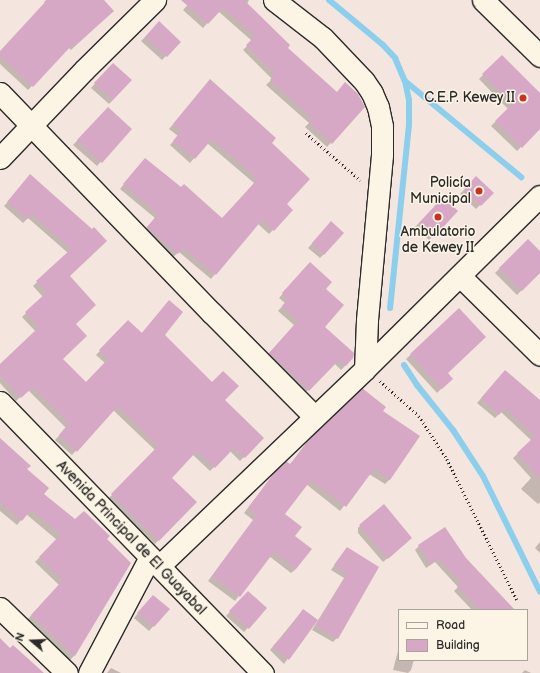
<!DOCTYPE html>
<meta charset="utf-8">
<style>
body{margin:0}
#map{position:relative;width:540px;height:673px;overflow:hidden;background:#f5e5df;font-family:"Balsamiq Sans",sans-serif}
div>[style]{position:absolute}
.shadow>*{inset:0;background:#0003}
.stream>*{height:6px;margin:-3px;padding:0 3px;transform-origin:3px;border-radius:3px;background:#8ccfed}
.building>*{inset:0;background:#d7a7c6}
.path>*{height:2.5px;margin-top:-1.25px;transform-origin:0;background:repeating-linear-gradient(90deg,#2b2b2b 0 1px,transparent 0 4px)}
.roads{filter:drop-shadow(1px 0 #2b2b2b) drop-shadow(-1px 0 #2b2b2b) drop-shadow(0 1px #2b2b2b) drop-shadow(0 -1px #2b2b2b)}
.minor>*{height:21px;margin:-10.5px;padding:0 10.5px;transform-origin:10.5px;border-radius:10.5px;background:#fcf5e5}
.dots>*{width:11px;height:11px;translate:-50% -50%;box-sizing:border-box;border:2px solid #fcf5e5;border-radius:50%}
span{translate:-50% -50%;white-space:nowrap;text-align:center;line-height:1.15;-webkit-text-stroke:3px #fcf5e5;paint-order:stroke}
.poi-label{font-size:14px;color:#2b2b2b}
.right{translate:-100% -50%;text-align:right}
.street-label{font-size:14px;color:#2b2b2b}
.legend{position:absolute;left:398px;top:609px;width:130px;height:52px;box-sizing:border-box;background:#fcf5e5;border:1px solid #a8a49b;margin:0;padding:5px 7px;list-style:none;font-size:12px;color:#2b2b2b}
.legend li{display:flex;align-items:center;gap:8px;height:20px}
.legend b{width:20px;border:1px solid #a8a49b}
.north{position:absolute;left:12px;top:621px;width:40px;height:40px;-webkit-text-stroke:3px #fcf5e5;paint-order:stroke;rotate:289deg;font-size:11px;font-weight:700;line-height:16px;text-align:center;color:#2b2b2b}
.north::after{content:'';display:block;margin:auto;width:14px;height:18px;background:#2b2b2b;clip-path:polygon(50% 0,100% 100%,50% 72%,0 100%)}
</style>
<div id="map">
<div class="shadow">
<div style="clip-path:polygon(46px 0,103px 0,108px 15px,71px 50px,68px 47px,28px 90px,0 64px,0 52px,45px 4px,44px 2px)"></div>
<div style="clip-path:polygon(192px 0,249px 0,247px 4px,286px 48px,336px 93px,364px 107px,327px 147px,305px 127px,309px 123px,266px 85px,272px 79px,243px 50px,252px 41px,218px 11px,203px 28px,183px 10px)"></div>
<div style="clip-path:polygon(155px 27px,166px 56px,162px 60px,141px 41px)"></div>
<div style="clip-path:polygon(502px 56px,540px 94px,540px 128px,517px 151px,491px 126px,508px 109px,479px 79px)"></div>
<div style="clip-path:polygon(109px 68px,113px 100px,109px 104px,91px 88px)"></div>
<div style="clip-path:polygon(206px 85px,270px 143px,286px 204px,273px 230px,269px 234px,258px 224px,211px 279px,179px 252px,173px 257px,143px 232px,155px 218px,120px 189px,141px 163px,181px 188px,222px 219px,254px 183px,207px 143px,190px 163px,170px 145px,178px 136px,169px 129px)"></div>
<div style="clip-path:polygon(104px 112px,131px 129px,97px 166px,73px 145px)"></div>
<div style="clip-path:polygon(476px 178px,492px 193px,476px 209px,460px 194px)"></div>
<div style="clip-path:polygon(27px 181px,92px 230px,68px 276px,75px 324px,62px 359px,86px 383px,105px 363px,96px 355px,128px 322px,141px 334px,169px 301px,163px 335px,224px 400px,263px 438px,240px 461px,230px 451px,210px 471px,192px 454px,170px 478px,195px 502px,155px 544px,108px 499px,155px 450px,113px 410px,72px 455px,55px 440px,66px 428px,28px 390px,16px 401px,0 383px,0 365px,36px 332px,22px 317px,43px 297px,33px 286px,68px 253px,28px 218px,23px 223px,4px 206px)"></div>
<div style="clip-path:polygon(443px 198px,457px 211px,429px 240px,415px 227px)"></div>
<div style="clip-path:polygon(327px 227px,324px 254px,320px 258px,308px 248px)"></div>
<div style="clip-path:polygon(528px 240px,540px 252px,540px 271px,517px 295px,495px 273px)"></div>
<div style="clip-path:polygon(306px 267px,325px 289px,323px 327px,346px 365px,341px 370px,334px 363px,304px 394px,265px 358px,294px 325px,278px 311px,285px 303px,279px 298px)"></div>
<div style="clip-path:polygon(459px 309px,446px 373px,452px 378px,437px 393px,406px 359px)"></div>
<div style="clip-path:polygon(501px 376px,540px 402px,540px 435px,533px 442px,501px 412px,495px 418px,477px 403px)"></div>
<div style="clip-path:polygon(362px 390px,381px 412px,390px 479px,385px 484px,369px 474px,340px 511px,306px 484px,283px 514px,294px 536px,296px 569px,291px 573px,269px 556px,235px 601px,208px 581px,253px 520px,244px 513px,273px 475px,290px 465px,306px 443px)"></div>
<div style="clip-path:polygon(0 439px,26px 470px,43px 494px,75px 520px,106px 539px,130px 563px,74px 656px,70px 660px,27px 620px,59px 585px,35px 562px,57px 540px,26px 514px,17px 525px,0 511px)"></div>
<div style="clip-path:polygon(529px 443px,540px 453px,540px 502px,538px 504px,521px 489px,531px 478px,513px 458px)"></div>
<div style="clip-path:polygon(363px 523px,407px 542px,383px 562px,358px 533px,358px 528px)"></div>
<div style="clip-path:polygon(540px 542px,540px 553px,535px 548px)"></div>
<div style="clip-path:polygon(419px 546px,465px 559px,514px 610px,472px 610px,454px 591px,458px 587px,435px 562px,426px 568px,415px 550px)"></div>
<div style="clip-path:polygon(343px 553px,378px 568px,337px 638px,333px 642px,312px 630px,344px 578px,331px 570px)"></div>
<div style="clip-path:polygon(243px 597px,266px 608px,244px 632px,226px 616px)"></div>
<div style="clip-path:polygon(149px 600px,168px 609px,149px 631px,134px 618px)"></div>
<div style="clip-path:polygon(303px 610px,316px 620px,284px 664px,270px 650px)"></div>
<div style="clip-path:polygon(399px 647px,399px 660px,414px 660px,411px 670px,408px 673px,393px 670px)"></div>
<div style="clip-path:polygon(111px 668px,121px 673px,107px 673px)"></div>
<div style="clip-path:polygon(525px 670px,531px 673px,522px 673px)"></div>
</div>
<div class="stream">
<div style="left:329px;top:0;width:70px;rotate:39.8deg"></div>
<div style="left:383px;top:45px;width:18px;rotate:47deg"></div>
<div style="left:395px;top:58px;width:25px;rotate:67deg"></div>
<div style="left:405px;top:81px;width:19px;rotate:78deg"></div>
<div style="left:409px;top:100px;width:25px;rotate:90deg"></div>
<div style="left:409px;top:125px;width:184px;rotate:95.9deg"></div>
<div style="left:405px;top:81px;width:151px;rotate:39.6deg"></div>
<div style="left:404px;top:365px;width:24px;rotate:57deg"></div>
<div style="left:417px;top:385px;width:58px;rotate:51.3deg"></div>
<div style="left:453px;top:430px;width:55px;rotate:56.9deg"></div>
<div style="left:483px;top:476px;width:129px;rotate:63.8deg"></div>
</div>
<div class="building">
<div style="clip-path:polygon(47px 0,104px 0,114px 11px,75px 46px,73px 44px,33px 87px,0 56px,0 51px)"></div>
<div style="clip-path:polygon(181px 0,244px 0,290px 45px,288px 48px,337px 92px,345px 82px,358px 94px,365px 107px,332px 144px,309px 122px,312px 118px,270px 80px,275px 74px,246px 45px,255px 36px,223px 8px,208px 24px)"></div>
<div style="clip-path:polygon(159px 21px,181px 42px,167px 57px,145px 37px)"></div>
<div style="clip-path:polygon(502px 55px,540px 93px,540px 129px,522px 148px,495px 121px,512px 104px,482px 74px)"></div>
<div style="clip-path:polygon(113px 63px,132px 80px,113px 100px,94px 83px)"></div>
<div style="clip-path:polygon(210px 79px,276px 138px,272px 143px,310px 179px,287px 204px,293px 210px,274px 231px,262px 220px,216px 275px,183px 248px,178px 254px,147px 227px,158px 214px,123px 184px,145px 158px,181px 187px,184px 184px,222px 218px,258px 179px,212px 139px,195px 159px,173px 141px,181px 131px,173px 124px)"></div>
<div style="clip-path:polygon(108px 107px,132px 129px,102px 163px,77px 140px)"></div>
<div style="clip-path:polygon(30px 174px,92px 229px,94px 227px,107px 241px,70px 276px,96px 305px,76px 324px,87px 336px,63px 359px,86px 382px,108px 359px,99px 350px,128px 320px,142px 333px,169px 300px,183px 312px,165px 335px,212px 382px,223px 371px,239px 386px,225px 400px,264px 438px,245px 458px,234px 448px,215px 468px,197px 451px,172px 478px,197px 502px,159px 541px,111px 494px,158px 446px,118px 406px,77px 452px,59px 435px,69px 423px,33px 387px,21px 398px,0 375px,0 364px,39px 327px,25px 312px,47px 292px,36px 281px,71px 249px,32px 214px,28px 219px,7px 202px)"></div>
<div style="clip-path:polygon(476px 176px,494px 193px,481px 206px,464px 189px)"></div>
<div style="clip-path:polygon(443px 197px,458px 211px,434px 237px,419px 223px)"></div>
<div style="clip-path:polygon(331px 221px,344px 233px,324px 255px,312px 243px)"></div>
<div style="clip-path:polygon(528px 239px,540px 251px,540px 273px,522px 291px,499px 268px)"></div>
<div style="clip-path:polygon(310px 262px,332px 282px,326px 289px,344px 305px,325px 327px,354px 353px,353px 358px,346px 366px,339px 360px,309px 391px,269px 353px,298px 321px,282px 306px,288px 299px,282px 293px)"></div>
<div style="clip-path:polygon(459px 308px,486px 337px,448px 373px,453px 379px,442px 389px,410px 354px)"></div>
<div style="clip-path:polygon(505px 370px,540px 400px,540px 479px,517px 453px,535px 436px,505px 408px,499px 415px,481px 398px)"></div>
<div style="clip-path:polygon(362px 388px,386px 407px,383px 411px,420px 436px,390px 480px,374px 469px,346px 507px,311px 480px,285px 514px,302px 527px,295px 536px,312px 549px,296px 569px,274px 552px,240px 597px,212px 576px,257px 515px,248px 508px,277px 469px,286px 461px,290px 464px,311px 438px)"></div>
<div style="clip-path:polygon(0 438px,31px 466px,27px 469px,49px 488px,44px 494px,75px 519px,84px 511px,110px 536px,107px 539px,131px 563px,75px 656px,31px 615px,63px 580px,39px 557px,61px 534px,31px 510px,22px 521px,0 502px)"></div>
<div style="clip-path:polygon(384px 504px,412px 538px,388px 559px,359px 525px)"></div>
<div style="clip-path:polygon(445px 527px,466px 558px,515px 610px,480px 610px,457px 586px,461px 582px,439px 559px,431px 564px,418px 545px)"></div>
<div style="clip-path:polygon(347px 547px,379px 567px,338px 639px,316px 626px,347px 574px,334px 565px)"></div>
<div style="clip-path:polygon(248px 591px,267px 608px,249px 629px,229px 611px)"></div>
<div style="clip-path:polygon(153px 595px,170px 609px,154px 627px,137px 613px)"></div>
<div style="clip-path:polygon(303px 609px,318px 620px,289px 660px,273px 646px,284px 635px)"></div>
<div style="clip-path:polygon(0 638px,10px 648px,13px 645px,44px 673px,0 673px)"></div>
</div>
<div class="path">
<div style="left:306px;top:133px;width:72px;rotate:41deg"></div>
<div style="left:380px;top:381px;width:52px;rotate:41.9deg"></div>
<div style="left:419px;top:416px;width:51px;rotate:56.9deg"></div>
<div style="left:447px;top:459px;width:157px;rotate:63.6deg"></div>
</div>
<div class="roads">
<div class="minor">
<div style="left:274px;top:0;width:62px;rotate:37.8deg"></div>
<div style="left:323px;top:38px;width:59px;rotate:46.4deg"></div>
<div style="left:364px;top:81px;width:14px;rotate:56deg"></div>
<div style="left:372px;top:93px;width:15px;rotate:67deg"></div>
<div style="left:378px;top:107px;width:19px;rotate:78deg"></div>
<div style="left:382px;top:126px;width:29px;rotate:90deg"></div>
<div style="left:382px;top:155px;width:166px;rotate:95.2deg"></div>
<div style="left:367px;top:320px;width:49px;rotate:92.3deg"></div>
<div style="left:483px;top:0;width:80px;rotate:44.5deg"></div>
<div style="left:0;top:93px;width:306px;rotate:46.1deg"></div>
<div style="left:212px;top:313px;width:146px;rotate:45.3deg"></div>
<div style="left:0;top:158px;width:122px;rotate:-46.3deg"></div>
<div style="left:84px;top:70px;width:100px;rotate:-44.6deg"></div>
<div style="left:460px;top:276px;width:112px;rotate:44.6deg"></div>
<div style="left:0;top:402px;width:378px;rotate:45.9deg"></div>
<div style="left:159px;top:566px;width:285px;rotate:-43.7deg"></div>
<div style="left:365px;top:369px;width:246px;rotate:-44.7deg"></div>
<div style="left:0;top:608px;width:93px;rotate:44.1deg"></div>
<div style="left:89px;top:673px;width:131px;rotate:-62.3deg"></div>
</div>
</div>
<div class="dots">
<div style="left:523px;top:98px;background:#c8321e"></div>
<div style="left:479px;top:191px;background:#c8321e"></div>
<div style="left:438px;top:217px;background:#c8321e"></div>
</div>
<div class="poi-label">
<span class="right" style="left:515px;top:98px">C.E.P. Kewey II</span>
<span class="right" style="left:471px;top:191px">Policía<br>Municipal</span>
<span style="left:438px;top:240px">Ambulatorio<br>de Kewey II</span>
</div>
<div class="street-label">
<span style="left:131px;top:538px;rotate:46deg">Avenida Principal de El Guayabal</span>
</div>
<ul class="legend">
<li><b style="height:5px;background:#fcf5e5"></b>Road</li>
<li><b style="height:11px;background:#d7a7c6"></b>Building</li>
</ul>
<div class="north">N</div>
</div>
